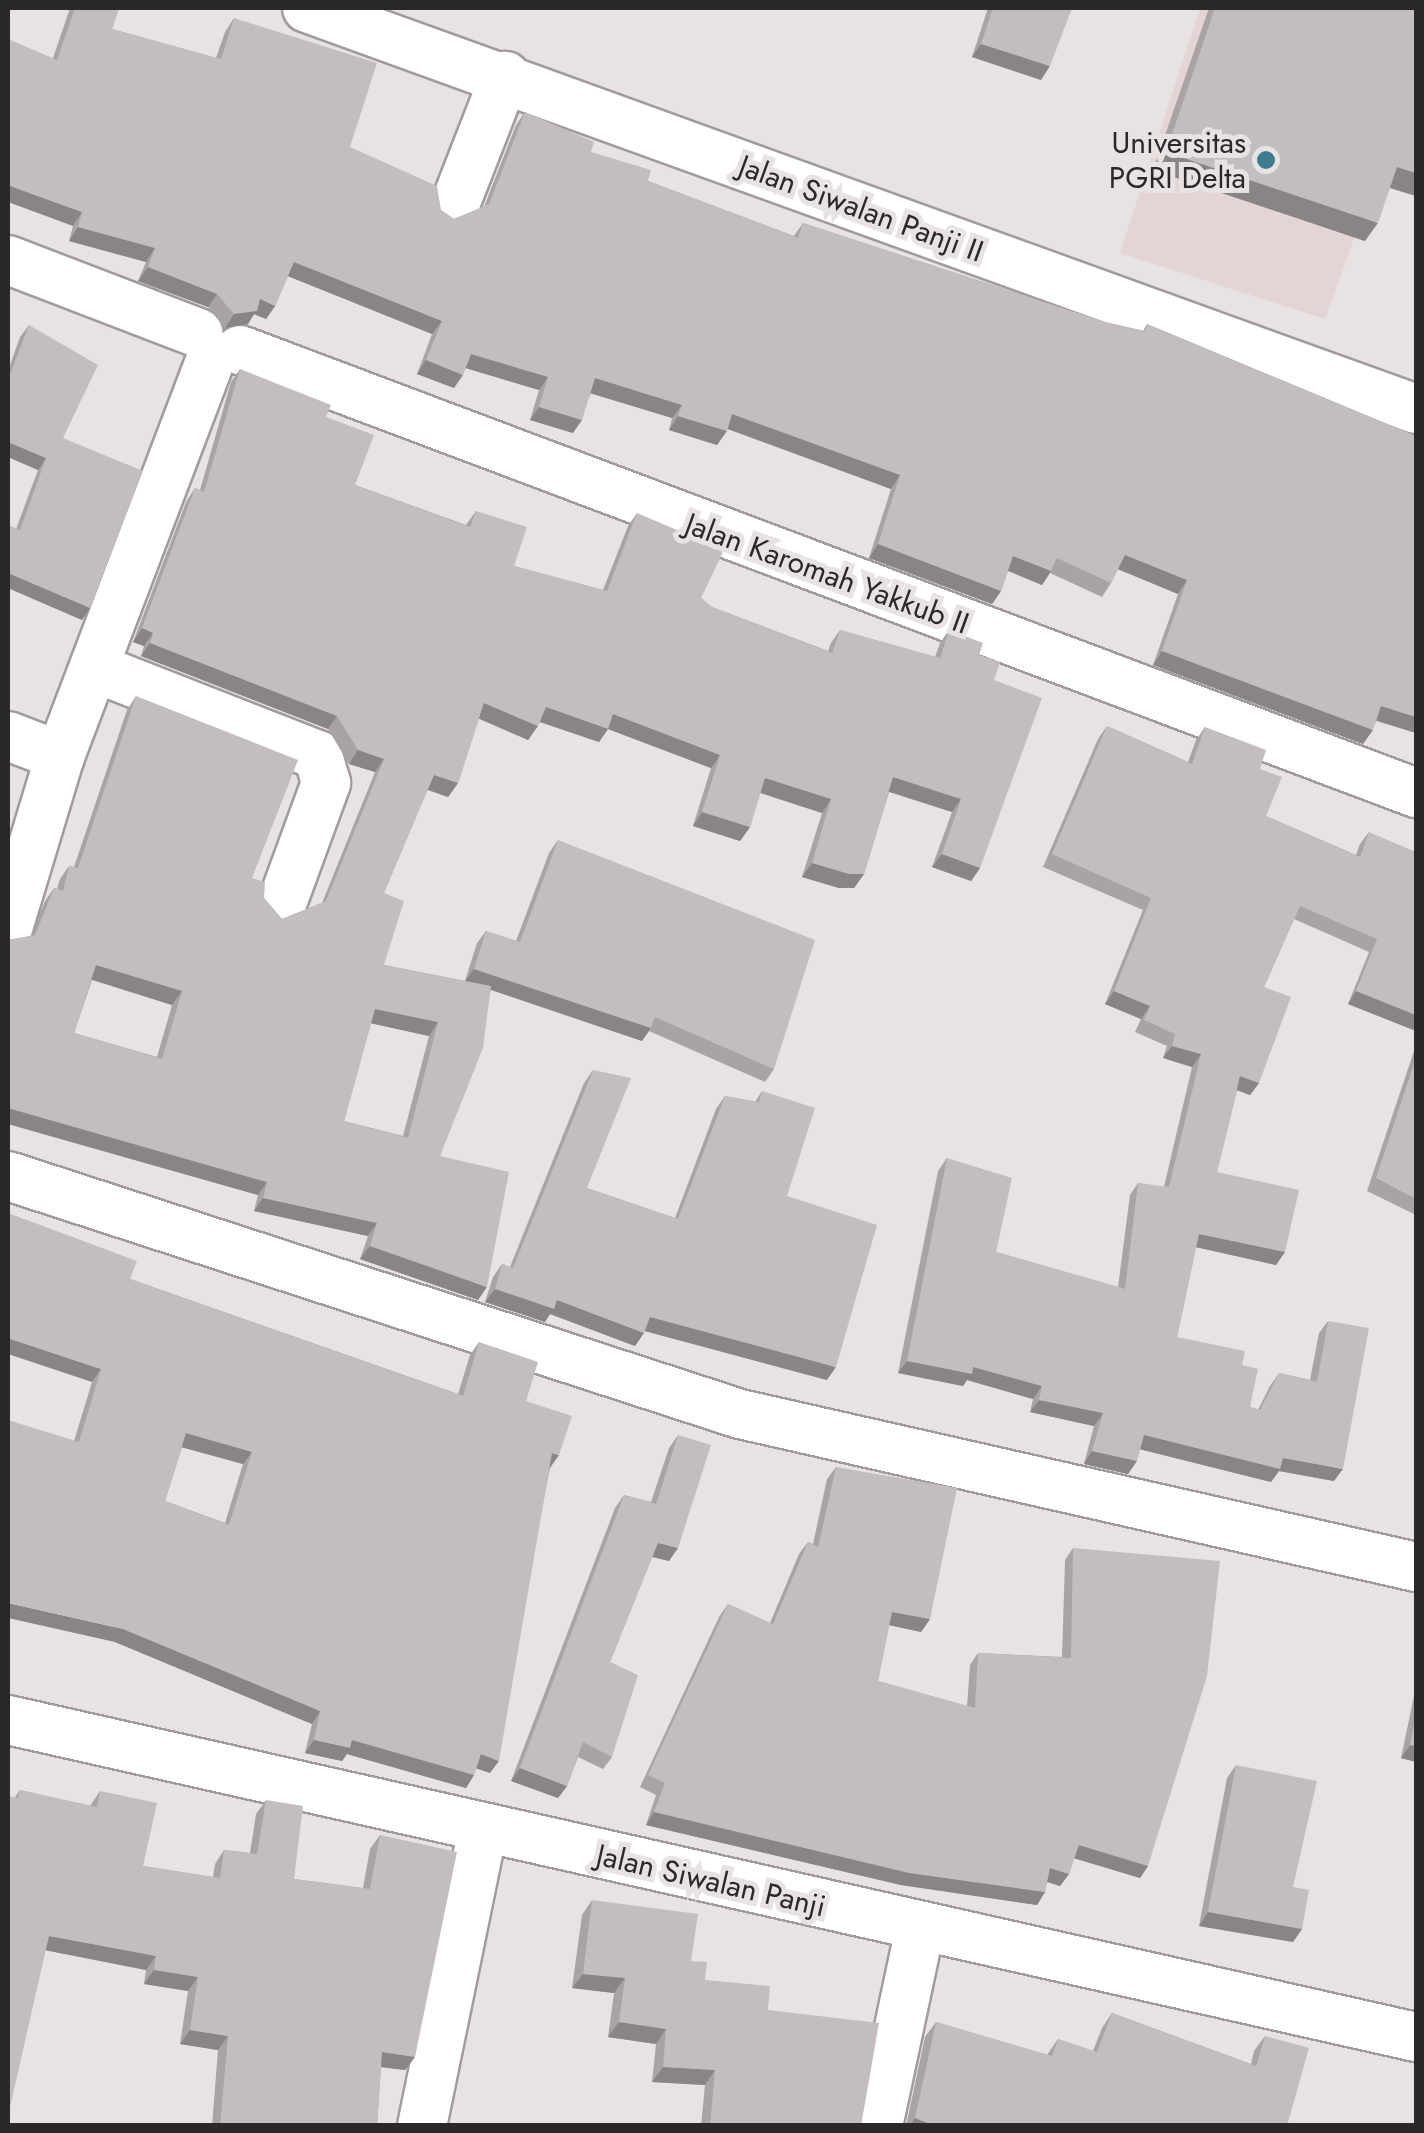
<!DOCTYPE html>
<style>
body{margin:0}
#map{position:relative;width:1424px;height:2133px;overflow:hidden;background:#e9e2e2;font-family:Jost,sans-serif}
div>[style]{position:absolute}
.built>*{inset:0;background:#e3d4d5}
.roads{filter:drop-shadow(2px 0 #a19b9b) drop-shadow(-2px 0 #a19b9b) drop-shadow(0 2px #a19b9b) drop-shadow(0 -2px #a19b9b)}
.street>*{height:48px;margin:-24px;padding:0 24px;transform-origin:24px;border-radius:24px;background:#fff}
.wall>*{inset:0;background:#a9a3a3}
.shaded-wall>*{inset:0;background:#898485}
.building>*{inset:0;background:#c4bdbe}
.dots>*{width:28px;height:28px;translate:-50% -50%;box-sizing:border-box;border:5px solid #e9e2e2;border-radius:50%}
span{translate:-50% -50%;white-space:nowrap;text-align:center;line-height:1.15;-webkit-text-stroke:10px #e9e2e2;paint-order:stroke}
.poi-label{font-size:30px;color:#2b2828}
.right{translate:-100% -50%;text-align:right}
.street-label{font-size:30px;color:#2b2828}
.frame{position:absolute;inset:0;border:10px solid #2b2828;pointer-events:none}
</style>
<div id="map">
<div class="built">
<div style="clip-path:polygon(1200px 8px,1416px 8px,1416px 66px,1325px 319px,1120px 253px)"></div>
</div>
<div class="roads">
<div class="street">
<div style="left:307px;top:8px;width:1179px;rotate:19.88deg"></div>
<div style="left:454px;top:207px;width:141px;rotate:-68.7deg"></div>
<div style="left:8px;top:260px;width:204px;rotate:21deg"></div>
<div style="left:240px;top:350px;width:1257px;rotate:20.64deg"></div>
<div style="left:98px;top:669px;width:236px;rotate:21.4deg"></div>
<div style="left:318px;top:755px;width:29px;rotate:74deg"></div>
<div style="left:326px;top:783px;width:131px;rotate:110.1deg"></div>
<div style="left:8px;top:736px;width:56px;rotate:21deg"></div>
<div style="left:8px;top:928px;width:180px;rotate:-73.2deg"></div>
<div style="left:60px;top:756px;width:429px;rotate:-69.2deg"></div>
<div style="left:8px;top:1176px;width:770px;rotate:18.01deg"></div>
<div style="left:740px;top:1414px;width:693px;rotate:12.75deg"></div>
<div style="left:8px;top:1720px;width:1443px;rotate:12.69deg"></div>
<div style="left:422px;top:2126px;width:303px;rotate:-78.4deg"></div>
<div style="left:878px;top:2126px;width:201px;rotate:-78deg"></div>
</div>
</div>
<div class="wall">
<div style="clip-path:polygon(70px 8px,119px 8px,112px 29px,216px 58px,225px 32px,234px 18px,350px 147px,454px 219px,484px 207px,516px 125px,525px 112px,591px 152px,648px 181px,794px 236px,803px 223px,1105px 322px,1143px 331px,1147px 324px,1416px 436px,1416px 733px,1376px 721px,1363px 744px,1153px 665px,1178px 594px,1118px 569px,1111px 583px,1102px 597px,1050px 573px,1042px 585px,1008px 571px,1001px 591px,992px 604px,869px 558px,891px 489px,727px 429px,717px 445px,669px 430px,672px 418px,591px 393px,573px 433px,530px 420px,539px 390px,466px 368px,454px 388px,417px 374px,432px 334px,288px 276px,275px 306px,266px 319px,254px 314px,248px 324px,225px 328px,208px 307px,138px 281px,146px 262px,69px 241px,73px 226px,53px 58px)"></div>
<div style="clip-path:polygon(988px 8px,1072px 8px,1041px 80px,972px 57px)"></div>
<div style="clip-path:polygon(1209px 8px,1416px 8px,1416px 196px,1390px 188px,1365px 241px,1153px 170px)"></div>
<div style="clip-path:polygon(29px 325px,63px 438px,90px 608px,82px 620px,8px 588px,8px 525px,16px 529px,38px 470px,8px 457px,8px 371px,20px 337px)"></div>
<div style="clip-path:polygon(evenodd,240px 369px,326px 417px,355px 485px,466px 525px,476px 511px,514px 566px,603px 590px,628px 526px,637px 513px,701px 598px,712px 607px,828px 651px,831px 643px,840px 630px,935px 657px,940px 643px,949px 630px,979px 655px,994px 680px,980px 868px,971px 881px,932px 867px,952px 812px,889px 792px,864px 874px,854px 888px,839px 888px,802px 877px,822px 813px,760px 793px,750px 827px,740px 841px,693px 826px,711px 768px,608px 729px,599px 742px,540px 722px,528px 740px,479px 718px,458px 783px,448px 797px,427px 790px,384px 893px,384px 965px,465px 981px,477px 943px,486px 931px,516px 941px,549px 853px,558px 840px,774px 1069px,765px 1082px,649px 1031px,642px 1041px,491px 990px,440px 1156px,478px 1300px,360px 1259px,368px 1236px,254px 1211px,258px 1195px,8px 1124px,8px 940px,31px 936px,45px 901px,54px 888px,57px 889px,60px 879px,69px 866px,74px 867px,127px 710px,136px 696px,252px 878px,264px 898px,282px 919px,322px 903px,375px 772px,349px 764px,328px 729px,141px 656px,144px 646px,133px 642px,186px 502px,195px 488px,200px 490px,231px 382px,240px 369px,92px 980px,172px 1005px,157px 1057px,74px 1033px,92px 980px,240px 369px,371px 1023px,429px 1036px,403px 1136px,344px 1121px,371px 1023px)"></div>
<div style="clip-path:polygon(1107px 726px,1188px 762px,1196px 740px,1205px 727px,1260px 769px,1266px 816px,1356px 855px,1360px 844px,1369px 832px,1416px 1031px,1348px 1004px,1369px 952px,1294px 919px,1264px 987px,1259px 1083px,1250px 1095px,1237px 1090px,1217px 1172px,1285px 1252px,1276px 1265px,1196px 1247px,1177px 1337px,1242px 1365px,1250px 1407px,1258px 1410px,1270px 1386px,1279px 1373px,1310px 1380px,1319px 1333px,1328px 1321px,1334px 1481px,1279px 1471px,1271px 1482px,1140px 1449px,1128px 1474px,1084px 1464px,1094px 1426px,1030px 1412px,1033px 1399px,967px 1380px,963px 1386px,898px 1373px,938px 1171px,947px 1158px,996px 1252px,1118px 1287px,1130px 1195px,1138px 1183px,1164px 1187px,1192px 1067px,1163px 1058px,1167px 1046px,1135px 1032px,1141px 1019px,1105px 1004px,1143px 910px,1043px 867px,1098px 739px)"></div>
<div style="clip-path:polygon(1416px 1045px,1416px 1215px,1367px 1191px)"></div>
<div style="clip-path:polygon(593px 1070px,587px 1188px,675px 1218px,716px 1109px,725px 1096px,755px 1102px,762px 1091px,827px 1380px,645px 1331px,635px 1346px,550px 1314px,545px 1322px,485px 1302px,493px 1277px,502px 1264px,510px 1267px,584px 1083px)"></div>
<div style="clip-path:polygon(evenodd,130px 1279px,458px 1394px,470px 1355px,479px 1342px,526px 1401px,550px 1468px,490px 1773px,476px 1768px,474px 1775px,466px 1788px,347px 1754px,342px 1761px,305px 1753px,312px 1724px,115px 1642px,74px 1441px,92px 1382px,130px 1279px,182px 1447px,243px 1464px,225px 1523px,165px 1501px,182px 1447px)"></div>
<div style="clip-path:polygon(678px 1435px,669px 1561px,652px 1557px,610px 1662px,612px 1757px,603px 1769px,578px 1757px,567px 1786px,558px 1798px,511px 1781px,615px 1508px,624px 1495px,651px 1502px,669px 1448px)"></div>
<div style="clip-path:polygon(836px 1467px,930px 1619px,921px 1632px,889px 1625px,878px 1681px,967px 1706px,970px 1665px,978px 1653px,1062px 1657px,1065px 1560px,1073px 1548px,1148px 1866px,1140px 1878px,1074px 1858px,1069px 1874px,1060px 1886px,1047px 1882px,1045px 1892px,1037px 1905px,901px 1885px,646px 1825px,656px 1795px,640px 1787px,719px 1617px,728px 1604px,770px 1623px,799px 1554px,808px 1542px,813px 1544px,827px 1479px)"></div>
<div style="clip-path:polygon(1416px 1686px,1416px 1762px,1401px 1758px)"></div>
<div style="clip-path:polygon(1236px 1765px,1293px 1887px,1302px 1929px,1293px 1942px,1199px 1926px,1227px 1778px)"></div>
<div style="clip-path:polygon(20px 1790px,90px 1806px,100px 1791px,143px 1866px,213px 1877px,215px 1864px,224px 1850px,250px 1853px,256px 1814px,266px 1800px,294px 1879px,363px 1888px,370px 1849px,380px 1835px,415px 2057px,405px 2070px,381px 2067px,377px 2126px,212px 2126px,218px 2050px,180px 2044px,188px 1991px,144px 1984px,146px 1970px,46px 1950px,15px 1797px)"></div>
<div style="clip-path:polygon(592px 1900px,691px 1961px,705px 1980px,768px 2010px,861px 2126px,701px 2126px,705px 2085px,652px 2082px,656px 2044px,608px 2037px,614px 1993px,572px 1988px,582px 1915px)"></div>
<div style="clip-path:polygon(1112px 2013px,1251px 2064px,1254px 2051px,1265px 2036px,1287px 2126px,906px 2126px,925px 2037px,936px 2022px,1047px 2055px,1058px 2039px,1093px 2051px,1102px 2028px)"></div>
</div>
<div class="shaded-wall">
<div style="clip-path:polygon(981px 44px,1050px 66px,1041px 80px,972px 57px)"></div>
<div style="clip-path:polygon(1166px 152px,1378px 223px,1365px 241px,1153px 170px)"></div>
<div style="clip-path:polygon(1397px 167px,1416px 173px,1416px 196px,1384px 186px)"></div>
<div style="clip-path:polygon(8px 185px,82px 212px,73px 226px,8px 202px)"></div>
<div style="clip-path:polygon(78px 227px,155px 248px,146px 262px,69px 241px)"></div>
<div style="clip-path:polygon(294px 262px,442px 321px,432px 334px,285px 275px)"></div>
<div style="clip-path:polygon(148px 267px,217px 294px,208px 307px,138px 281px)"></div>
<div style="clip-path:polygon(260px 299px,275px 306px,266px 319px,254px 314px,248px 324px,225px 328px,234px 314px)"></div>
<div style="clip-path:polygon(471px 354px,548px 377px,539px 390px,462px 367px)"></div>
<div style="clip-path:polygon(426px 360px,463px 375px,454px 388px,417px 374px)"></div>
<div style="clip-path:polygon(595px 378px,682px 405px,672px 418px,586px 392px)"></div>
<div style="clip-path:polygon(539px 407px,582px 420px,573px 433px,530px 420px)"></div>
<div style="clip-path:polygon(732px 414px,900px 475px,891px 489px,723px 427px)"></div>
<div style="clip-path:polygon(678px 416px,727px 431px,717px 445px,669px 430px)"></div>
<div style="clip-path:polygon(8px 442px,46px 458px,38px 470px,8px 457px)"></div>
<div style="clip-path:polygon(878px 544px,1001px 591px,992px 604px,869px 558px)"></div>
<div style="clip-path:polygon(1125px 555px,1187px 580px,1178px 594px,1115px 568px)"></div>
<div style="clip-path:polygon(1013px 556px,1051px 571px,1042px 585px,1004px 569px)"></div>
<div style="clip-path:polygon(8px 573px,90px 608px,82px 620px,8px 588px)"></div>
<div style="clip-path:polygon(142px 628px,153px 633px,144px 646px,133px 642px)"></div>
<div style="clip-path:polygon(150px 643px,337px 716px,328px 729px,141px 656px)"></div>
<div style="clip-path:polygon(1162px 651px,1373px 730px,1363px 744px,1153px 665px)"></div>
<div style="clip-path:polygon(484px 703px,538px 726px,528px 740px,475px 717px)"></div>
<div style="clip-path:polygon(1381px 706px,1416px 717px,1416px 733px,1372px 719px)"></div>
<div style="clip-path:polygon(546px 707px,613px 714px,720px 755px,711px 768px,608px 729px,599px 742px,537px 721px)"></div>
<div style="clip-path:polygon(358px 750px,384px 759px,375px 772px,349px 764px)"></div>
<div style="clip-path:polygon(434px 775px,458px 783px,448px 797px,424px 788px)"></div>
<div style="clip-path:polygon(893px 777px,961px 799px,952px 812px,884px 790px)"></div>
<div style="clip-path:polygon(765px 778px,831px 799px,822px 813px,755px 791px)"></div>
<div style="clip-path:polygon(702px 812px,750px 827px,740px 841px,693px 826px)"></div>
<div style="clip-path:polygon(942px 854px,980px 868px,971px 881px,932px 867px)"></div>
<div style="clip-path:polygon(812px 863px,864px 874px,854px 888px,839px 888px,802px 877px)"></div>
<div style="clip-path:polygon(96px 965px,182px 991px,172px 1005px,87px 978px)"></div>
<div style="clip-path:polygon(474px 969px,651px 1028px,642px 1041px,465px 981px)"></div>
<div style="clip-path:polygon(1114px 991px,1150px 1006px,1141px 1019px,1105px 1004px)"></div>
<div style="clip-path:polygon(1356px 991px,1416px 1015px,1416px 1031px,1348px 1004px)"></div>
<div style="clip-path:polygon(375px 1009px,438px 1022px,429px 1036px,365px 1022px)"></div>
<div style="clip-path:polygon(1172px 1046px,1201px 1054px,1192px 1067px,1163px 1058px)"></div>
<div style="clip-path:polygon(1240px 1076px,1259px 1083px,1250px 1095px,1231px 1088px)"></div>
<div style="clip-path:polygon(8px 1108px,267px 1182px,258px 1195px,8px 1124px)"></div>
<div style="clip-path:polygon(263px 1198px,377px 1223px,368px 1236px,254px 1211px)"></div>
<div style="clip-path:polygon(1199px 1234px,1285px 1252px,1276px 1265px,1191px 1246px)"></div>
<div style="clip-path:polygon(370px 1246px,487px 1287px,478px 1300px,360px 1259px)"></div>
<div style="clip-path:polygon(495px 1289px,557px 1300px,644px 1333px,635px 1346px,550px 1314px,545px 1322px,485px 1302px)"></div>
<div style="clip-path:polygon(650px 1317px,836px 1367px,827px 1380px,641px 1330px)"></div>
<div style="clip-path:polygon(8px 1338px,101px 1369px,92px 1382px,8px 1354px)"></div>
<div style="clip-path:polygon(907px 1361px,973px 1367px,1042px 1386px,1033px 1399px,967px 1380px,963px 1386px,898px 1373px)"></div>
<div style="clip-path:polygon(1039px 1400px,1103px 1413px,1094px 1426px,1030px 1412px)"></div>
<div style="clip-path:polygon(186px 1433px,252px 1452px,243px 1464px,177px 1446px)"></div>
<div style="clip-path:polygon(1144px 1435px,1283px 1458px,1343px 1469px,1334px 1481px,1279px 1471px,1271px 1482px,1135px 1448px)"></div>
<div style="clip-path:polygon(1092px 1451px,1137px 1461px,1128px 1474px,1084px 1464px)"></div>
<div style="clip-path:polygon(552px 1453px,559px 1455px,550px 1468px,543px 1465px)"></div>
<div style="clip-path:polygon(658px 1543px,678px 1548px,669px 1561px,649px 1556px)"></div>
<div style="clip-path:polygon(8px 1603px,123px 1629px,320px 1711px,312px 1724px,115px 1642px,8px 1618px)"></div>
<div style="clip-path:polygon(892px 1612px,930px 1619px,921px 1632px,884px 1624px)"></div>
<div style="clip-path:polygon(314px 1740px,352px 1740px,474px 1775px,466px 1788px,347px 1754px,342px 1761px,305px 1753px)"></div>
<div style="clip-path:polygon(1410px 1745px,1416px 1746px,1416px 1762px,1401px 1758px)"></div>
<div style="clip-path:polygon(481px 1754px,499px 1761px,490px 1773px,472px 1767px)"></div>
<div style="clip-path:polygon(520px 1768px,567px 1786px,558px 1798px,511px 1781px)"></div>
<div style="clip-path:polygon(654px 1812px,1045px 1892px,1037px 1905px,901px 1885px,646px 1825px)"></div>
<div style="clip-path:polygon(1079px 1845px,1148px 1866px,1140px 1878px,1070px 1857px)"></div>
<div style="clip-path:polygon(1050px 1868px,1069px 1874px,1060px 1886px,1041px 1880px)"></div>
<div style="clip-path:polygon(1208px 1912px,1302px 1929px,1293px 1942px,1199px 1926px)"></div>
<div style="clip-path:polygon(49px 1936px,156px 1956px,146px 1970px,39px 1949px)"></div>
<div style="clip-path:polygon(154px 1970px,198px 1977px,188px 1991px,144px 1984px)"></div>
<div style="clip-path:polygon(583px 1974px,625px 1978px,614px 1993px,572px 1988px)"></div>
<div style="clip-path:polygon(619px 2022px,666px 2029px,656px 2044px,608px 2037px)"></div>
<div style="clip-path:polygon(190px 2030px,228px 2036px,218px 2050px,180px 2044px)"></div>
<div style="clip-path:polygon(382px 2052px,415px 2057px,405px 2070px,372px 2066px)"></div>
<div style="clip-path:polygon(663px 2067px,715px 2070px,705px 2085px,652px 2082px)"></div>
<div style="clip-path:polygon(915px 2118px,935px 2126px,910px 2126px)"></div>
</div>
<div class="building">
<div style="clip-path:polygon(75px 8px,119px 8px,112px 29px,221px 59px,234px 18px,377px 63px,350px 147px,437px 186px,441px 210px,454px 219px,489px 204px,525px 112px,594px 142px,591px 152px,651px 170px,648px 181px,798px 238px,803px 223px,1105px 322px,1145px 331px,1147px 324px,1416px 436px,1416px 717px,1381px 706px,1373px 730px,1162px 651px,1187px 580px,1125px 555px,1111px 583px,1057px 558px,1051px 571px,1013px 556px,1001px 591px,878px 544px,900px 475px,732px 414px,727px 431px,678px 416px,682px 405px,595px 378px,582px 420px,539px 407px,548px 377px,471px 354px,463px 375px,426px 360px,442px 321px,294px 262px,275px 306px,260px 299px,257px 311px,234px 314px,217px 294px,148px 267px,155px 248px,78px 227px,82px 212px,8px 185px,8px 39px,57px 60px)"></div>
<div style="clip-path:polygon(993px 8px,1072px 8px,1050px 66px,981px 44px)"></div>
<div style="clip-path:polygon(1215px 8px,1416px 8px,1416px 173px,1397px 167px,1378px 223px,1166px 152px)"></div>
<div style="clip-path:polygon(29px 325px,98px 365px,63px 438px,143px 471px,90px 608px,8px 573px,8px 525px,20px 530px,46px 458px,8px 442px,8px 380px)"></div>
<div style="clip-path:polygon(evenodd,240px 369px,331px 405px,326px 417px,374px 435px,355px 485px,470px 527px,476px 511px,527px 527px,514px 566px,607px 591px,637px 513px,724px 550px,701px 598px,712px 607px,832px 653px,840px 630px,940px 658px,949px 630px,983px 643px,979px 655px,1000px 662px,994px 680px,1042px 698px,980px 868px,942px 854px,961px 799px,893px 777px,864px 874px,849px 874px,812px 863px,831px 799px,765px 778px,750px 827px,702px 812px,720px 755px,613px 714px,608px 729px,546px 707px,538px 726px,484px 703px,458px 783px,434px 775px,384px 893px,404px 901px,384px 965px,491px 986px,483px 1048px,440px 1156px,509px 1172px,487px 1287px,370px 1246px,377px 1223px,263px 1198px,267px 1182px,8px 1108px,8px 940px,35px 935px,54px 888px,63px 891px,69px 866px,78px 868px,136px 696px,298px 760px,252px 878px,265px 882px,264px 898px,282px 919px,326px 901px,384px 759px,358px 750px,337px 716px,150px 643px,153px 633px,142px 628px,195px 488px,204px 492px,240px 369px,96px 965px,182px 991px,162px 1059px,74px 1033px,96px 965px,240px 369px,375px 1009px,438px 1022px,408px 1138px,344px 1121px,375px 1009px)"></div>
<div style="clip-path:polygon(1107px 726px,1192px 764px,1205px 727px,1266px 750px,1260px 769px,1282px 777px,1266px 816px,1360px 857px,1369px 832px,1416px 852px,1416px 1015px,1356px 991px,1377px 939px,1300px 906px,1264px 987px,1291px 997px,1259px 1083px,1240px 1076px,1217px 1172px,1299px 1190px,1285px 1252px,1199px 1234px,1177px 1337px,1245px 1351px,1242px 1365px,1258px 1369px,1250px 1407px,1260px 1410px,1279px 1373px,1317px 1382px,1328px 1321px,1369px 1328px,1343px 1469px,1283px 1458px,1280px 1469px,1144px 1435px,1137px 1461px,1092px 1451px,1103px 1413px,1039px 1400px,1042px 1386px,973px 1367px,972px 1374px,907px 1361px,947px 1158px,1012px 1178px,996px 1252px,1125px 1289px,1138px 1183px,1169px 1187px,1201px 1054px,1172px 1046px,1175px 1034px,1144px 1020px,1150px 1006px,1114px 991px,1151px 898px,1052px 854px)"></div>
<div style="clip-path:polygon(558px 840px,815px 940px,774px 1069px,655px 1017px,651px 1028px,474px 969px,486px 931px,520px 942px)"></div>
<div style="clip-path:polygon(1416px 1058px,1416px 1199px,1376px 1178px)"></div>
<div style="clip-path:polygon(593px 1070px,631px 1078px,587px 1188px,678px 1219px,725px 1096px,759px 1102px,762px 1091px,815px 1108px,787px 1196px,877px 1225px,836px 1367px,650px 1317px,644px 1333px,557px 1300px,554px 1309px,495px 1289px,502px 1264px,513px 1268px)"></div>
<div style="clip-path:polygon(evenodd,8px 1213px,137px 1261px,130px 1279px,463px 1396px,479px 1342px,538px 1362px,526px 1401px,572px 1416px,559px 1455px,552px 1453px,499px 1761px,481px 1754px,474px 1775px,352px 1740px,350px 1748px,314px 1740px,320px 1711px,123px 1629px,8px 1603px,8px 1420px,79px 1442px,101px 1369px,8px 1338px,8px 1213px,186px 1433px,252px 1452px,229px 1525px,165px 1501px,186px 1433px)"></div>
<div style="clip-path:polygon(678px 1435px,711px 1445px,678px 1548px,658px 1543px,610px 1662px,638px 1675px,612px 1757px,583px 1742px,567px 1786px,520px 1768px,624px 1495px,656px 1504px)"></div>
<div style="clip-path:polygon(836px 1467px,957px 1488px,930px 1619px,892px 1612px,878px 1681px,975px 1708px,978px 1653px,1071px 1658px,1073px 1548px,1220px 1561px,1207px 1676px,1148px 1866px,1079px 1845px,1069px 1874px,1050px 1868px,1045px 1892px,909px 1873px,654px 1812px,665px 1783px,648px 1775px,728px 1604px,773px 1624px,808px 1542px,818px 1547px)"></div>
<div style="clip-path:polygon(1416px 1715px,1416px 1746px,1410px 1745px)"></div>
<div style="clip-path:polygon(1236px 1765px,1317px 1781px,1293px 1887px,1309px 1890px,1302px 1929px,1208px 1912px)"></div>
<div style="clip-path:polygon(20px 1790px,97px 1807px,100px 1791px,157px 1803px,143px 1866px,220px 1878px,224px 1850px,257px 1854px,266px 1800px,303px 1806px,294px 1879px,370px 1889px,380px 1835px,457px 1852px,415px 2057px,382px 2052px,377px 2126px,220px 2126px,228px 2036px,190px 2030px,198px 1977px,154px 1970px,156px 1956px,49px 1936px,8px 2116px,8px 1796px,18px 1798px)"></div>
<div style="clip-path:polygon(592px 1900px,698px 1914px,691px 1961px,707px 1962px,705px 1980px,770px 1986px,768px 2010px,879px 2023px,861px 2126px,710px 2126px,715px 2070px,663px 2067px,666px 2029px,619px 2022px,625px 1978px,583px 1974px)"></div>
<div style="clip-path:polygon(1112px 2013px,1256px 2066px,1265px 2036px,1309px 2048px,1287px 2126px,935px 2126px,915px 2118px,936px 2022px,1052px 2056px,1058px 2039px,1097px 2052px)"></div>
</div>
<div class="dots">
<div style="left:1266px;top:160px;background:#3f7c92"></div>
</div>
<div class="poi-label">
<span class="right" style="left:1246px;top:160px">Universitas<br>PGRI Delta</span>
</div>
<div class="street-label">
<span style="left:861px;top:209px;rotate:20deg">Jalan Siwalan Panji II</span>
<span style="left:827px;top:574px;rotate:20deg">Jalan Karomah Yakkub II</span>
<span style="left:711px;top:1881px;rotate:13deg">Jalan Siwalan Panji</span>
</div>
<div class="frame"></div>
</div>
